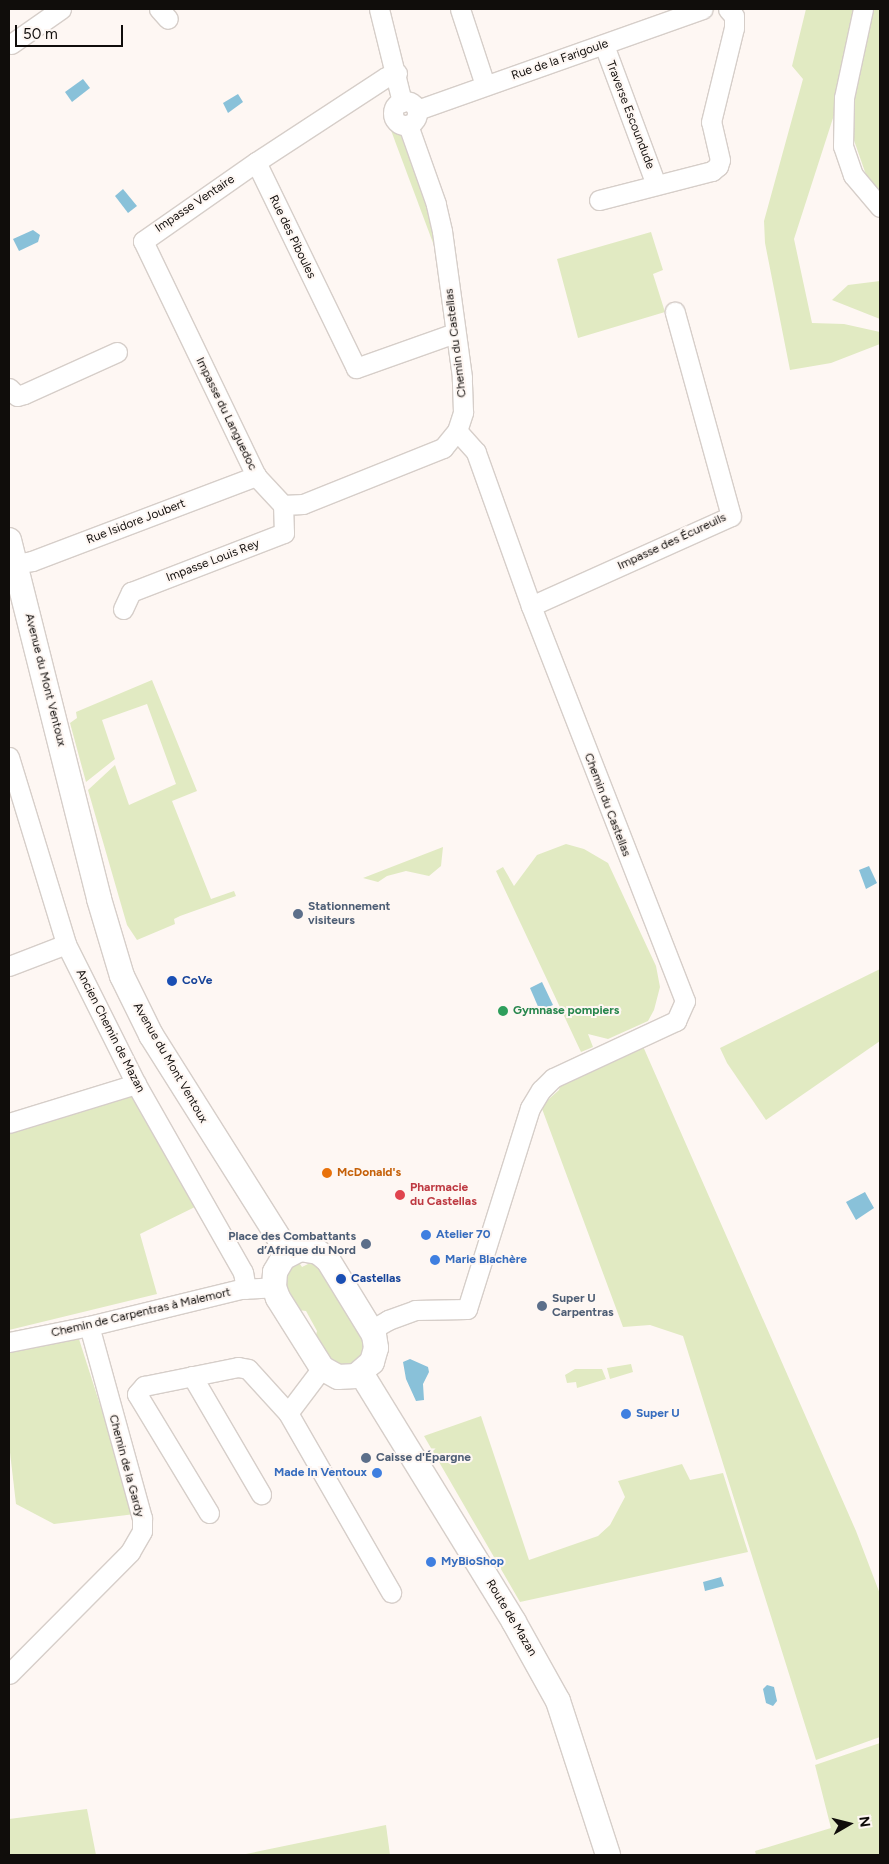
<!DOCTYPE html>
<meta charset="utf-8">
<style>
body{margin:0}
#map{position:relative;width:889px;height:1864px;overflow:hidden;background:#fef7f3;font-family:Figtree,sans-serif}
div>[style]{position:absolute}
.green>*{inset:0;background:#e1eac2}
.water>*{inset:0;background:#89c1d9}
.roads{filter:drop-shadow(1px 0 #d6cec9) drop-shadow(-1px 0 #d6cec9) drop-shadow(0 1px #d6cec9) drop-shadow(0 -1px #d6cec9)}
.minor>*{height:19px;margin:-9.5px;padding:0 9.5px;transform-origin:9.5px;border-radius:9.5px;background:#fff}
.minor>.ring{margin:-9.5px;padding:0;box-sizing:content-box;background:none;border:19px solid #fff;border-radius:50%}
.major>*{height:24px;margin:-12px;padding:0 12px;transform-origin:12px;border-radius:12px;background:#fff}
.dots>*{width:14px;height:14px;translate:-50% -50%;box-sizing:border-box;border:2px solid #fef7f3;border-radius:50%}
span{translate:-50% -50%;white-space:nowrap;text-align:center;line-height:1.15;-webkit-text-stroke:4px #fef7f3;paint-order:stroke}
.street-label{font-size:12px;color:#100d0b}
.service-label{font-size:12px;color:#4e5e75;font-weight:700}
.left{translate:0 -50%;text-align:left}
.right{translate:-100% -50%;text-align:right}
.transit-label{font-size:12px;color:#164399;font-weight:700}
.leisure-label{font-size:12px;color:#27864d;font-weight:700}
.food-label{font-size:12px;color:#c56008;font-weight:700}
.health-label{font-size:12px;color:#be3a42;font-weight:700}
.shop-label{font-size:12px;color:#366cbe;font-weight:700}
.frame{position:absolute;inset:0;border:10px solid #100d0b;pointer-events:none}
.north{position:absolute;left:824px;top:1799px;width:50px;height:50px;-webkit-text-stroke:4px #fef7f3;paint-order:stroke;rotate:82deg;font-size:14px;font-weight:700;line-height:20px;text-align:center;color:#100d0b}
.north::after{content:'';display:block;margin:auto;width:18px;height:22px;background:#100d0b;clip-path:polygon(50% 0,100% 100%,50% 72%,0 100%)}
.scale{position:absolute;left:15px;top:25px;width:108px;height:22px;box-sizing:border-box;border:2px solid #100d0b;border-top:0;padding-left:6px;font-size:15px;line-height:18px;white-space:nowrap;color:#100d0b;-webkit-text-stroke:4px #fef7f3;paint-order:stroke}
</style>
<div id="map">
<div class="green">
<div style="clip-path:polygon(806px 9px,855px 9px,834px 115px,794px 239px,812px 323px,844px 324px,880px 332px,880px 344px,831px 363px,790px 370px,765px 243px,764px 221px,803px 79px,792px 66px)"></div>
<div style="clip-path:polygon(871px 9px,880px 9px,880px 215px,849px 126px)"></div>
<div style="clip-path:polygon(389px 125px,400px 133px,427px 207px,436px 251px)"></div>
<div style="clip-path:polygon(651px 232px,663px 270px,653px 274px,665px 312px,578px 338px,557px 259px)"></div>
<div style="clip-path:polygon(880px 281px,880px 319px,832px 300px,848px 285px)"></div>
<div style="clip-path:polygon(152px 680px,197px 791px,172px 801px,211px 899px,234px 891px,236px 896px,180px 916px,174px 919px,175px 924px,137px 940px,127px 925px,88px 790px,115px 765px,129px 805px,176px 784px,147px 704px,102px 720px,115px 759px,86px 782px,70px 723px,77px 718px,76px 712px)"></div>
<div style="clip-path:polygon(566px 844px,584px 849px,608px 863px,656px 966px,660px 987px,654px 1010px,648px 1021px,608px 1039px,588px 1034px,593px 1047px,581px 1052px,496px 871px,503px 867px,514px 886px,537px 855px)"></div>
<div style="clip-path:polygon(443px 847px,441px 866px,429px 876px,406px 871px,387px 876px,378px 882px,363px 878px)"></div>
<div style="clip-path:polygon(880px 969px,880px 1041px,766px 1120px,727px 1063px,720px 1048px)"></div>
<div style="clip-path:polygon(642px 1044px,856px 1531px,880px 1594px,880px 1737px,816px 1760px,683px 1336px,650px 1325px,623px 1327px,541px 1106px,559px 1090px,562px 1080px)"></div>
<div style="clip-path:polygon(134px 1092px,199px 1205px,140px 1234px,157px 1294px,9px 1330px,9px 1134px)"></div>
<div style="clip-path:polygon(298px 1261px,302px 1267px,312px 1262px,319px 1267px,364px 1337px,365px 1346px,358px 1361px,345px 1367px,331px 1363px,315px 1339px,317px 1331px,306px 1311px,298px 1310px,286px 1291px,284px 1276px,289px 1266px)"></div>
<div style="clip-path:polygon(78px 1336px,135px 1514px,54px 1524px,16px 1504px,9px 1444px,9px 1350px)"></div>
<div style="clip-path:polygon(631px 1364px,633px 1372px,610px 1379px,607px 1368px)"></div>
<div style="clip-path:polygon(575px 1369px,602px 1369px,606px 1379px,577px 1388px,576px 1382px,567px 1383px,565px 1375px)"></div>
<div style="clip-path:polygon(481px 1416px,529px 1560px,598px 1536px,610px 1525px,625px 1497px,618px 1481px,682px 1464px,690px 1480px,723px 1473px,748px 1552px,520px 1602px,424px 1436px)"></div>
<div style="clip-path:polygon(880px 1743px,880px 1855px,756px 1855px,755px 1851px,831px 1828px,815px 1765px)"></div>
<div style="clip-path:polygon(87px 1809px,96px 1855px,9px 1855px,9px 1819px)"></div>
<div style="clip-path:polygon(386px 1825px,390px 1855px,241px 1855px)"></div>
</div>
<div class="water">
<div style="clip-path:polygon(83px 79px,90px 88px,72px 102px,65px 92px)"></div>
<div style="clip-path:polygon(238px 94px,243px 102px,228px 113px,223px 103px)"></div>
<div style="clip-path:polygon(123px 189px,137px 206px,128px 213px,115px 196px)"></div>
<div style="clip-path:polygon(33px 230px,40px 235px,38px 242px,19px 251px,13px 239px)"></div>
<div style="clip-path:polygon(869px 866px,877px 883px,866px 889px,859px 870px)"></div>
<div style="clip-path:polygon(542px 982px,553px 1005px,540px 1011px,530px 988px)"></div>
<div style="clip-path:polygon(865px 1192px,874px 1208px,856px 1220px,846px 1202px)"></div>
<div style="clip-path:polygon(410px 1359px,428px 1367px,429px 1372px,423px 1384px,424px 1400px,416px 1401px,406px 1379px,403px 1362px)"></div>
<div style="clip-path:polygon(721px 1577px,724px 1586px,705px 1591px,703px 1582px)"></div>
<div style="clip-path:polygon(767px 1685px,774px 1687px,777px 1701px,773px 1706px,766px 1703px,763px 1689px)"></div>
</div>
<div class="roads">
<div class="minor">
<div style="left:159px;top:9px;width:13px;rotate:48deg"></div>
<div style="left:379px;top:9px;width:96px;rotate:76.1deg"></div>
<div style="left:460px;top:9px;width:80px;rotate:71.8deg"></div>
<div style="left:863px;top:9px;width:91px;rotate:102.1deg"></div>
<div style="left:844px;top:98px;width:48px;rotate:91.2deg"></div>
<div style="left:843px;top:146px;width:31px;rotate:71deg"></div>
<div style="left:853px;top:175px;width:42px;rotate:49.8deg"></div>
<div style="left:11px;top:44px;width:61px;rotate:-35deg"></div>
<div style="left:604px;top:45px;width:149px;rotate:69.6deg"></div>
<div style="left:397px;top:73px;width:12px;rotate:160deg"></div>
<div style="left:386px;top:77px;width:155px;rotate:146.8deg"></div>
<div style="left:256px;top:162px;width:229px;rotate:64.1deg"></div>
<div style="left:356px;top:368px;width:105px;rotate:-19.5deg"></div>
<div class="ring" style="left:393px;top:101px;width:5px;height:5px"></div>
<div style="left:417px;top:110px;width:303px;rotate:-19.5deg"></div>
<div style="left:256px;top:162px;width:138px;rotate:145deg"></div>
<div style="left:143px;top:241px;width:261px;rotate:64.3deg"></div>
<div style="left:256px;top:476px;width:40px;rotate:47deg"></div>
<div style="left:283px;top:505px;width:20px;rotate:-3deg"></div>
<div style="left:303px;top:504px;width:151px;rotate:-21.8deg"></div>
<div style="left:443px;top:448px;width:22px;rotate:-51deg"></div>
<div style="left:457px;top:431px;width:20px;rotate:-72deg"></div>
<div style="left:463px;top:412px;width:35px;rotate:-92deg"></div>
<div style="left:462px;top:377px;width:147px;rotate:-97.8deg"></div>
<div style="left:442px;top:231px;width:28px;rotate:-103deg"></div>
<div style="left:436px;top:204px;width:84px;rotate:-109.5deg"></div>
<div style="left:599px;top:200px;width:117px;rotate:-14.4deg"></div>
<div style="left:712px;top:171px;width:8px;rotate:-40deg"></div>
<div style="left:718px;top:166px;width:6px;rotate:-72deg"></div>
<div style="left:720px;top:160px;width:39px;rotate:-103deg"></div>
<div style="left:711px;top:122px;width:97px;rotate:-76.3deg"></div>
<div style="left:734px;top:28px;width:12px;rotate:-90deg"></div>
<div style="left:734px;top:16px;width:9px;rotate:-131deg"></div>
<div style="left:9px;top:388px;width:11px;rotate:45deg"></div>
<div style="left:17px;top:396px;width:7px;rotate:-16deg"></div>
<div style="left:24px;top:394px;width:102px;rotate:-24.3deg"></div>
<div style="left:15px;top:564px;width:17px;rotate:-10deg"></div>
<div style="left:32px;top:561px;width:240px;rotate:-20.8deg"></div>
<div style="left:531px;top:606px;width:219px;rotate:-24.2deg"></div>
<div style="left:731px;top:516px;width:212px;rotate:-105.4deg"></div>
<div style="left:123px;top:609px;width:19px;rotate:-65deg"></div>
<div style="left:131px;top:592px;width:164px;rotate:-21.1deg"></div>
<div style="left:284px;top:533px;width:28px;rotate:-92deg"></div>
<div style="left:9px;top:757px;width:195px;rotate:73deg"></div>
<div style="left:66px;top:944px;width:157px;rotate:63.4deg"></div>
<div style="left:136px;top:1084px;width:216px;rotate:60.4deg"></div>
<div style="left:243px;top:1272px;width:17px;rotate:80deg"></div>
<div style="left:9px;top:966px;width:61px;rotate:-21.1deg"></div>
<div style="left:9px;top:1123px;width:133px;rotate:-17.1deg"></div>
<div style="left:371px;top:1330px;width:20px;rotate:-30deg"></div>
<div style="left:388px;top:1320px;width:29px;rotate:-20deg"></div>
<div style="left:415px;top:1310px;width:52px;rotate:-1.1deg"></div>
<div style="left:467px;top:1309px;width:211px;rotate:-72.6deg"></div>
<div style="left:530px;top:1108px;width:21px;rotate:-59deg"></div>
<div style="left:541px;top:1090px;width:17px;rotate:-45deg"></div>
<div style="left:553px;top:1078px;width:136px;rotate:-24.9deg"></div>
<div style="left:676px;top:1021px;width:22px;rotate:-66deg"></div>
<div style="left:685px;top:1001px;width:424px;rotate:-111.3deg"></div>
<div style="left:531px;top:606px;width:164px;rotate:-109.7deg"></div>
<div style="left:476px;top:452px;width:28px;rotate:-132deg"></div>
<div style="left:9px;top:1342px;width:82px;rotate:-11.3deg"></div>
<div style="left:89px;top:1326px;width:156px;rotate:-13.7deg"></div>
<div style="left:241px;top:1289px;width:33px;rotate:-3deg"></div>
<div style="left:192px;top:1376px;width:137px;rotate:59.7deg"></div>
<div style="left:288px;top:1413px;width:56px;rotate:-52.9deg"></div>
<div style="left:209px;top:1513px;width:139px;rotate:-121.2deg"></div>
<div style="left:137px;top:1394px;width:11px;rotate:-49deg"></div>
<div style="left:144px;top:1386px;width:96px;rotate:-11.4deg"></div>
<div style="left:238px;top:1367px;width:10px;rotate:11deg"></div>
<div style="left:248px;top:1369px;width:59px;rotate:47.7deg"></div>
<div style="left:288px;top:1413px;width:207px;rotate:60.1deg"></div>
<div style="left:9px;top:1674px;width:172px;rotate:-45.2deg"></div>
<div style="left:130px;top:1552px;width:24px;rotate:-60deg"></div>
<div style="left:142px;top:1531px;width:13px;rotate:-90deg"></div>
<div style="left:142px;top:1518px;width:199px;rotate:-105.4deg"></div>
</div>
<div class="major">
<div style="left:9px;top:540px;width:370px;rotate:75.9deg"></div>
<div style="left:99px;top:899px;width:80px;rotate:73.4deg"></div>
<div style="left:122px;top:976px;width:66px;rotate:63.8deg"></div>
<div style="left:151px;top:1035px;width:259px;rotate:57.8deg"></div>
<div style="left:300px;top:1249px;width:18px;rotate:9deg"></div>
<div style="left:318px;top:1252px;width:13px;rotate:39deg"></div>
<div style="left:328px;top:1260px;width:88px;rotate:58.5deg"></div>
<div style="left:374px;top:1335px;width:13px;rotate:81deg"></div>
<div style="left:376px;top:1348px;width:15px;rotate:106deg"></div>
<div style="left:372px;top:1362px;width:21px;rotate:139deg"></div>
<div style="left:356px;top:1376px;width:18px;rotate:177deg"></div>
<div style="left:338px;top:1377px;width:18px;rotate:-151deg"></div>
<div style="left:322px;top:1368px;width:83px;rotate:-122.2deg"></div>
<div style="left:278px;top:1298px;width:12px;rotate:-110deg"></div>
<div style="left:274px;top:1287px;width:15px;rotate:-86deg"></div>
<div style="left:275px;top:1272px;width:16px;rotate:-60deg"></div>
<div style="left:283px;top:1258px;width:19px;rotate:-28deg"></div>
<div style="left:361px;top:1373px;width:292px;rotate:58.4deg"></div>
<div style="left:514px;top:1622px;width:90px;rotate:60.9deg"></div>
<div style="left:558px;top:1701px;width:162px;rotate:72deg"></div>
</div>
</div>
<div class="dots">
<div style="left:298px;top:914px;background:#5c6f8a"></div>
<div style="left:172px;top:981px;background:#1a4fb4"></div>
<div style="left:503px;top:1011px;background:#2e9e5b"></div>
<div style="left:327px;top:1173px;background:#e8710a"></div>
<div style="left:400px;top:1195px;background:#e0444e"></div>
<div style="left:426px;top:1235px;background:#3f7fe0"></div>
<div style="left:366px;top:1244px;background:#5c6f8a"></div>
<div style="left:435px;top:1260px;background:#3f7fe0"></div>
<div style="left:341px;top:1279px;background:#1a4fb4"></div>
<div style="left:542px;top:1306px;background:#5c6f8a"></div>
<div style="left:626px;top:1414px;background:#3f7fe0"></div>
<div style="left:366px;top:1458px;background:#5c6f8a"></div>
<div style="left:377px;top:1473px;background:#3f7fe0"></div>
<div style="left:431px;top:1562px;background:#3f7fe0"></div>
</div>
<div class="street-label">
<span style="left:560px;top:60px;rotate:-19deg">Rue de la Farigoule</span>
<span style="left:630px;top:115px;rotate:69deg">Traverse Escoundude</span>
<span style="left:195px;top:204px;rotate:-34deg">Impasse Ventaire</span>
<span style="left:292px;top:237px;rotate:64deg">Rue des Piboules</span>
<span style="left:456px;top:343px;rotate:-97deg">Chemin du Castellas</span>
<span style="left:226px;top:414px;rotate:64deg">Impasse du Languedoc</span>
<span style="left:136px;top:522px;rotate:-21deg">Rue Isidore Joubert</span>
<span style="left:672px;top:542px;rotate:-25deg">Impasse des Écureuils</span>
<span style="left:213px;top:561px;rotate:-21deg">Impasse Louis Rey</span>
<span style="left:45px;top:680px;rotate:76deg">Avenue du Mont Ventoux</span>
<span style="left:607px;top:805px;rotate:69deg">Chemin du Castellas</span>
<span style="left:110px;top:1031px;rotate:63deg">Ancien Chemin de Mazan</span>
<span style="left:170px;top:1063px;rotate:60deg">Avenue du Mont Ventoux</span>
<span style="left:141px;top:1313px;rotate:-13deg">Chemin de Carpentras à Malemort</span>
<span style="left:126px;top:1466px;rotate:75deg">Chemin de la Gardy</span>
<span style="left:511px;top:1618px;rotate:59deg">Route de Mazan</span>
</div>
<div class="service-label">
<span class="left" style="left:308px;top:914px">Stationnement<br>visiteurs</span>
<span class="right" style="left:356px;top:1244px">Place des Combattants<br>d’Afrique du Nord</span>
<span class="left" style="left:552px;top:1306px">Super U<br>Carpentras</span>
<span class="left" style="left:376px;top:1458px">Caisse d'Épargne</span>
</div>
<div class="transit-label">
<span class="left" style="left:182px;top:981px">CoVe</span>
<span class="left" style="left:351px;top:1279px">Castellas</span>
</div>
<div class="leisure-label">
<span class="left" style="left:513px;top:1011px">Gymnase pompiers</span>
</div>
<div class="food-label">
<span class="left" style="left:337px;top:1173px">McDonald's</span>
</div>
<div class="health-label">
<span class="left" style="left:410px;top:1195px">Pharmacie<br>du Castellas</span>
</div>
<div class="shop-label">
<span class="left" style="left:436px;top:1235px">Atelier 70</span>
<span class="left" style="left:445px;top:1260px">Marie Blachère</span>
<span class="left" style="left:636px;top:1414px">Super U</span>
<span class="right" style="left:367px;top:1473px">Made In Ventoux</span>
<span class="left" style="left:441px;top:1562px">MyBioShop</span>
</div>
<div class="frame"></div>
<div class="north">N</div>
<div class="scale">50 m</div>
</div>
